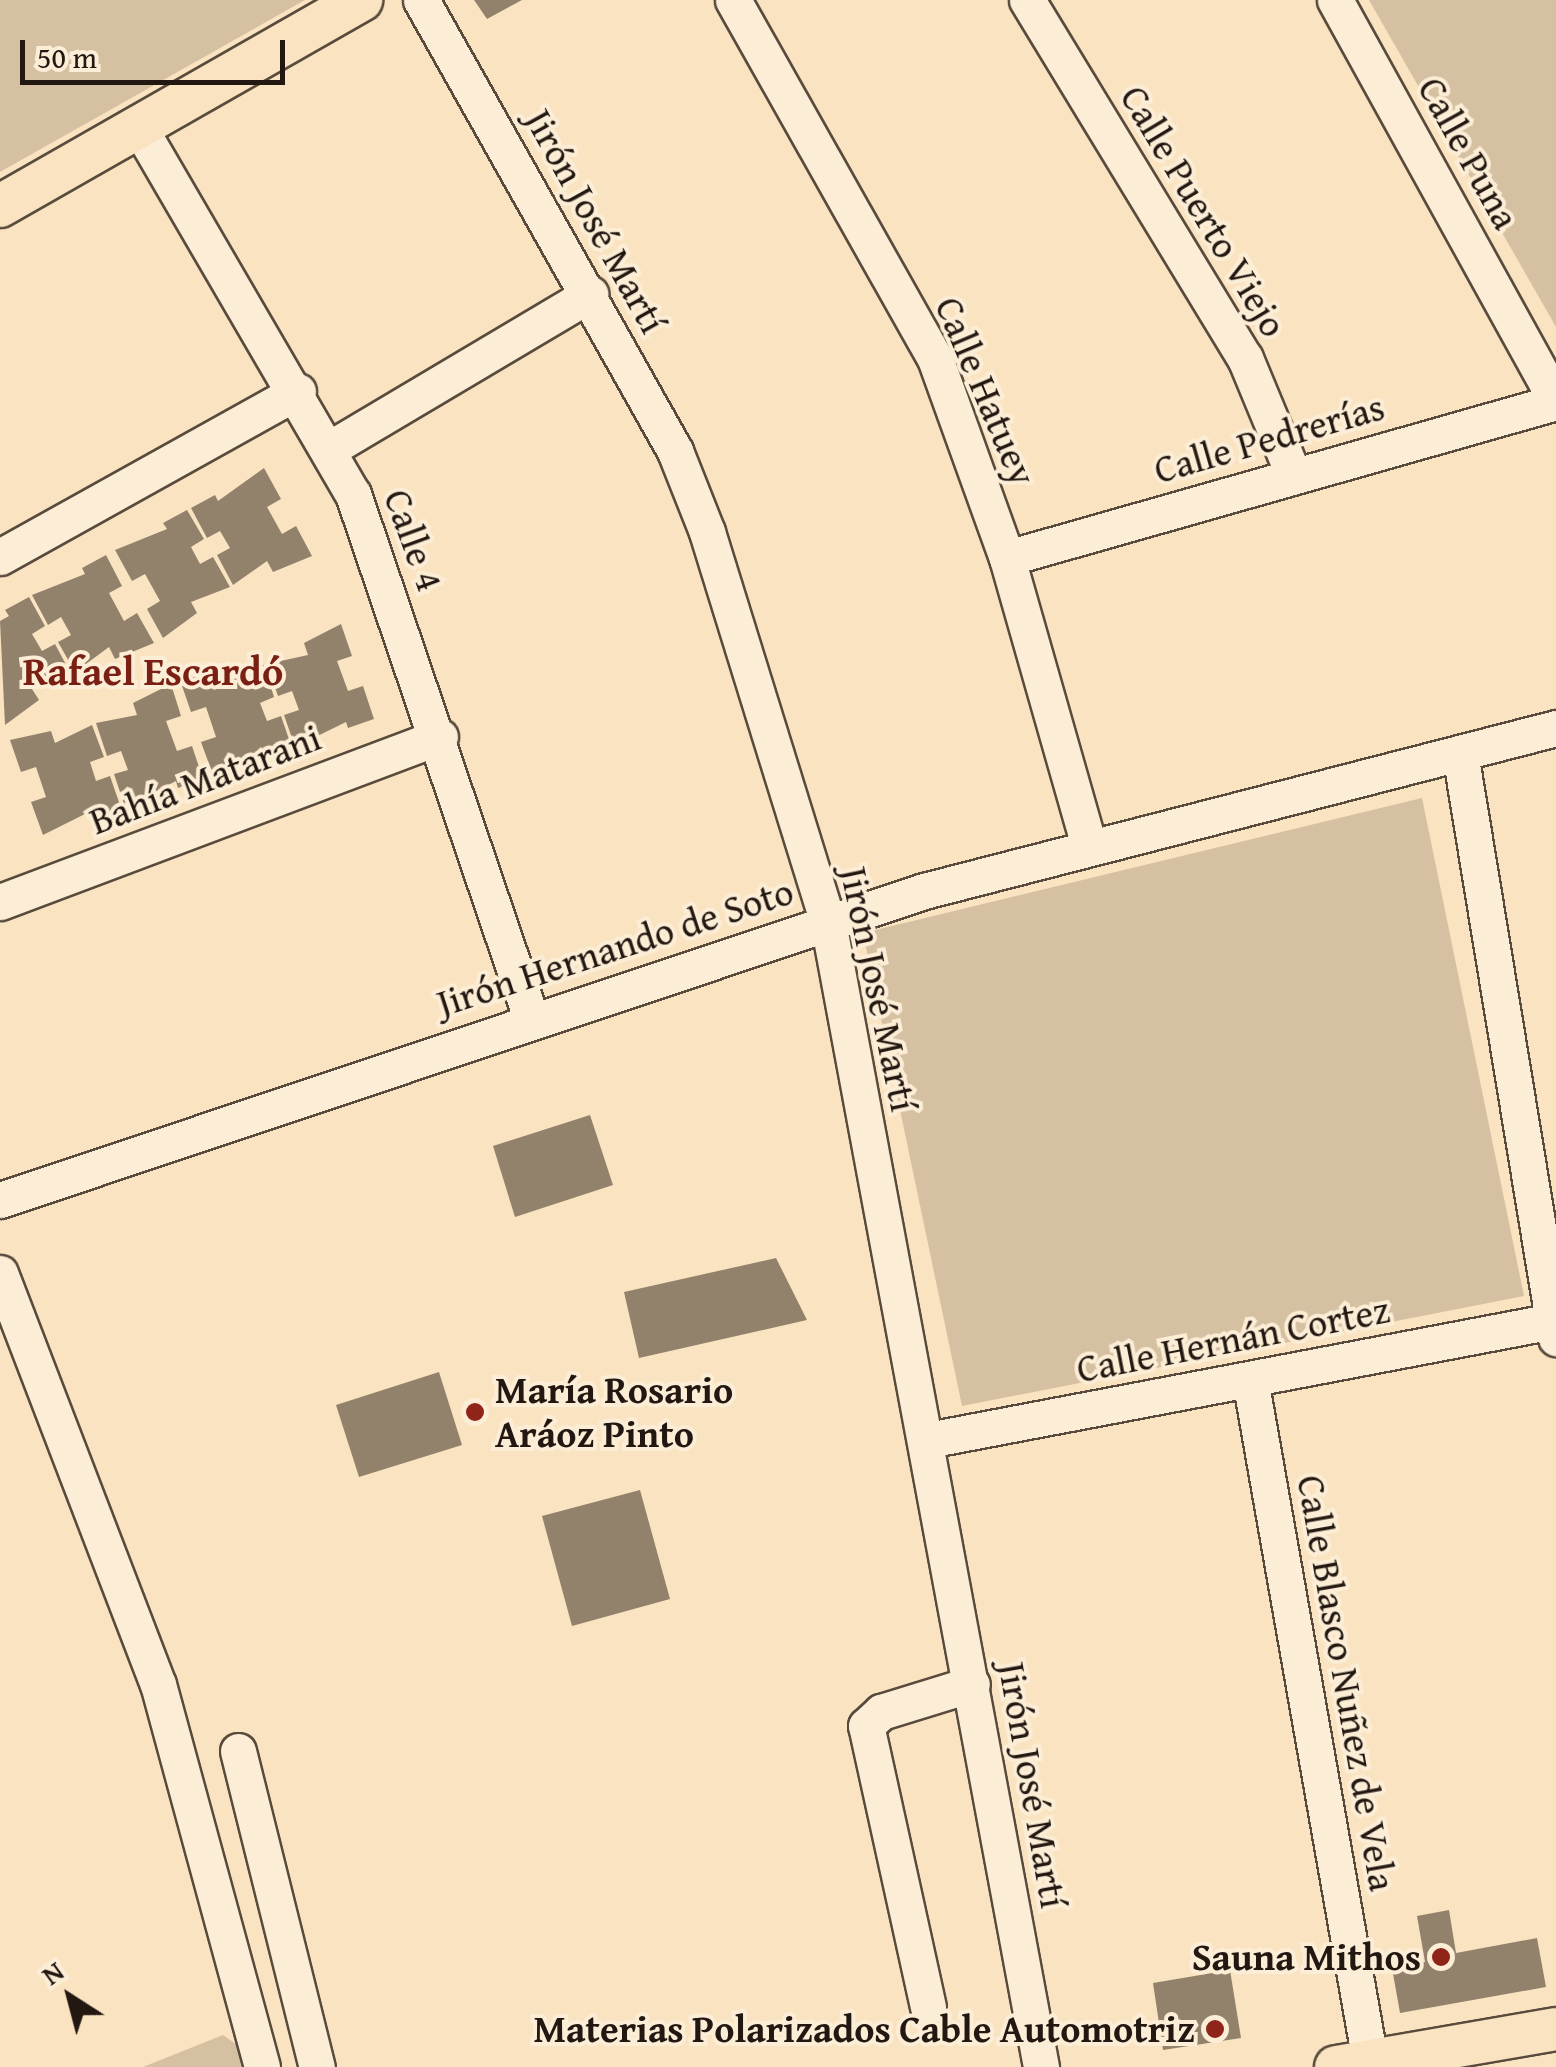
<!DOCTYPE html>
<meta charset="utf-8">
<style>
body{margin:0}
#map{position:relative;width:1556px;height:2067px;overflow:hidden;background:#fae3c0;font-family:"Gentium Book Plus",serif}
div>[style]{position:absolute}
.green>*{inset:0;background:#d5c0a2}
.building>*{inset:0;background:#92826c}
.roads{filter:drop-shadow(2px 0 #584b3d) drop-shadow(-2px 0 #584b3d) drop-shadow(0 2px #584b3d) drop-shadow(0 -2px #584b3d)}
.minor>*{height:35px;margin:-17.5px;padding:0 17.5px;transform-origin:17.5px;border-radius:17.5px;background:#fcedd6}
.major>*{height:42px;margin:-21px;padding:0 21px;transform-origin:21px;border-radius:21px;background:#fae3c0}
.dots>*{width:28px;height:28px;translate:-50% -50%;box-sizing:border-box;border:5px solid #fcedd6;border-radius:50%}
span{translate:-50% -50%;white-space:nowrap;text-align:center;line-height:1.15;-webkit-text-stroke:8px #fcedd6;paint-order:stroke}
.street-label{font-size:38px;color:#221811}
.poi-label{font-size:38px;color:#221811;font-weight:700}
.left{translate:0 -50%;text-align:left}
.right{translate:-100% -50%;text-align:right}
.neighbourhood-label{font-size:40px;color:#7a1f14;font-weight:700}
.north{position:absolute;left:20px;top:1947px;width:100px;height:100px;-webkit-text-stroke:8px #fcedd6;paint-order:stroke;rotate:324deg;font-size:28px;font-weight:700;line-height:40px;text-align:center;color:#221811}
.north::after{content:'';display:block;margin:auto;width:35px;height:45px;background:#221811;clip-path:polygon(50% 0,100% 100%,50% 72%,0 100%)}
.scale{position:absolute;left:20px;top:40px;width:265px;height:45px;box-sizing:border-box;border:5px solid #221811;border-top:0;padding-left:12px;font-size:30px;line-height:35px;white-space:nowrap;color:#221811;-webkit-text-stroke:8px #fcedd6;paint-order:stroke}
</style>
<div id="map">
<div class="green">
<div style="clip-path:polygon(0 0,305px 0,0 172px)"></div>
<div style="clip-path:polygon(1369px 0,1556px 0,1556px 327px)"></div>
<div style="clip-path:polygon(1422px 798px,1524px 1296px,962px 1406px,863px 933px)"></div>
<div style="clip-path:polygon(223px 2035px,240px 2047px,241px 2067px,143px 2067px)"></div>
</div>
<div class="building">
<div style="clip-path:polygon(474px 0,522px 0,487px 19px)"></div>
<div style="clip-path:polygon(264px 468px,281px 499px,267px 507px,282px 534px,296px 526px,312px 556px,273px 572px,267px 561px,233px 585px,217px 555px,230px 548px,220px 531px,207px 538px,191px 508px,215px 495px,218px 501px)"></div>
<div style="clip-path:polygon(187px 510px,204px 539px,191px 547px,200px 564px,213px 557px,230px 587px,191px 602px,197px 613px,163px 638px,147px 609px,160px 601px,145px 574px,132px 581px,115px 550px,167px 529px,163px 523px)"></div>
<div style="clip-path:polygon(106px 555px,122px 586px,109px 593px,124px 621px,137px 613px,154px 643px,115px 659px,109px 647px,75px 672px,58px 642px,71px 635px,61px 617px,48px 625px,32px 595px,85px 574px,82px 568px)"></div>
<div style="clip-path:polygon(29px 597px,45px 626px,32px 634px,42px 651px,55px 644px,71px 674px,32px 689px,39px 700px,5px 725px,0 621px,9px 616px,5px 610px)"></div>
<div style="clip-path:polygon(341px 624px,352px 656px,337px 661px,348px 691px,363px 686px,374px 719px,348px 728px,346px 722px,295px 747px,284px 715px,299px 710px,292px 691px,278px 696px,267px 664px,308px 655px,304px 643px)"></div>
<div style="clip-path:polygon(264px 665px,274px 697px,260px 703px,267px 721px,281px 716px,292px 748px,236px 760px,239px 767px,213px 775px,201px 742px,216px 737px,206px 707px,191px 712px,180px 680px,221px 672px,226px 683px)"></div>
<div style="clip-path:polygon(171px 684px,181px 716px,166px 721px,177px 751px,192px 746px,203px 779px,178px 788px,176px 781px,125px 807px,114px 774px,128px 770px,121px 751px,107px 756px,96px 723px,137px 715px,133px 703px)"></div>
<div style="clip-path:polygon(92px 725px,104px 757px,90px 762px,96px 781px,110px 776px,121px 808px,96px 817px,93px 810px,43px 835px,31px 802px,46px 797px,36px 767px,21px 772px,10px 740px,51px 731px,55px 743px)"></div>
<div style="clip-path:polygon(590px 1115px,613px 1185px,515px 1217px,493px 1146px)"></div>
<div style="clip-path:polygon(776px 1258px,807px 1320px,639px 1358px,624px 1292px)"></div>
<div style="clip-path:polygon(439px 1372px,462px 1445px,359px 1477px,336px 1405px)"></div>
<div style="clip-path:polygon(640px 1490px,670px 1599px,572px 1626px,542px 1516px)"></div>
<div style="clip-path:polygon(1449px 1910px,1456px 1953px,1537px 1938px,1546px 1987px,1400px 2013px,1392px 1968px,1425px 1962px,1417px 1916px)"></div>
<div style="clip-path:polygon(1230px 1970px,1241px 2038px,1163px 2050px,1153px 1983px)"></div>
</div>
<div class="roads">
<div class="minor">
<div style="left:421px;top:0;width:518px;rotate:60.61deg"></div>
<div style="left:675px;top:451px;width:87px;rotate:68.4deg"></div>
<div style="left:707px;top:532px;width:408px;rotate:72.8deg"></div>
<div style="left:828px;top:922px;width:1165px;rotate:79.46deg"></div>
<div style="left:733px;top:0;width:414px;rotate:60.6deg"></div>
<div style="left:936px;top:361px;width:209px;rotate:70.2deg"></div>
<div style="left:1007px;top:558px;width:298px;rotate:74.1deg"></div>
<div style="left:1027px;top:0;width:419px;rotate:58.7deg"></div>
<div style="left:1245px;top:358px;width:126px;rotate:67.5deg"></div>
<div style="left:1335px;top:0;width:457px;rotate:61.1deg"></div>
<div style="left:139px;top:127px;width:425px;rotate:59.8deg"></div>
<div style="left:353px;top:494px;width:553px;rotate:71.24deg"></div>
<div style="left:329px;top:449px;width:304px;rotate:-30.7deg"></div>
<div style="left:0;top:557px;width:341px;rotate:-29.1deg"></div>
<div style="left:1007px;top:558px;width:571px;rotate:-15.86deg"></div>
<div style="left:1460px;top:753px;width:593px;rotate:80.68deg"></div>
<div style="left:0;top:902px;width:470px;rotate:-20.6deg"></div>
<div style="left:0;top:1200px;width:974px;rotate:-18.49deg"></div>
<div style="left:924px;top:891px;width:653px;rotate:-14.46deg"></div>
<div style="left:0;top:1273px;width:440px;rotate:69deg"></div>
<div style="left:158px;top:1684px;width:397px;rotate:74.8deg"></div>
<div style="left:1250px;top:1379px;width:692px;rotate:80.02deg"></div>
<div style="left:928px;top:1440px;width:636px;rotate:-10.78deg"></div>
<div style="left:238px;top:1751px;width:326px;rotate:76deg"></div>
<div style="left:928px;top:2007px;width:288px;rotate:-102.4deg"></div>
<div style="left:866px;top:1726px;width:21px;rotate:-43deg"></div>
<div style="left:881px;top:1712px;width:95px;rotate:-17.1deg"></div>
</div>
<div class="major">
<div style="left:0;top:206px;width:416px;rotate:-29.7deg"></div>
<div style="left:1336px;top:2067px;width:223px;rotate:-9.8deg"></div>
</div>
</div>
<div class="dots">
<div style="left:475px;top:1412px;background:#8f2418"></div>
<div style="left:1441px;top:1957px;background:#8f2418"></div>
<div style="left:1215px;top:2029px;background:#8f2418"></div>
</div>
<div class="street-label">
<span style="left:1469px;top:153px;rotate:61deg">Calle Puna</span>
<span style="left:1204px;top:211px;rotate:59deg">Calle Puerto Viejo</span>
<span style="left:596px;top:221px;rotate:61deg">Jirón José Martí</span>
<span style="left:986px;top:391px;rotate:67deg">Calle Hatuey</span>
<span style="left:1269px;top:438px;rotate:-16deg">Calle Pedrerías</span>
<span style="left:414px;top:540px;rotate:70deg">Calle 4</span>
<span style="left:205px;top:779px;rotate:-21deg">Bahía Matarani</span>
<span style="left:615px;top:947px;rotate:-18deg">Jirón Hernando de Soto</span>
<span style="left:879px;top:989px;rotate:78deg">Jirón José Martí</span>
<span style="left:1233px;top:1339px;rotate:-11deg">Calle Hernán Cortez</span>
<span style="left:1347px;top:1683px;rotate:80deg">Calle Blasco Nuñez de Vela</span>
<span style="left:1033px;top:1785px;rotate:80deg">Jirón José Martí</span>
</div>
<div class="poi-label">
<span class="left" style="left:495px;top:1412px">María Rosario<br>Aráoz Pinto</span>
<span class="right" style="left:1421px;top:1957px">Sauna Mithos</span>
<span class="right" style="left:1195px;top:2029px">Materias Polarizados Cable Automotriz</span>
</div>
<div class="neighbourhood-label">
<span style="left:153px;top:671px">Rafael Escardó</span>
</div>
<div class="north">N</div>
<div class="scale">50 m</div>
</div>
